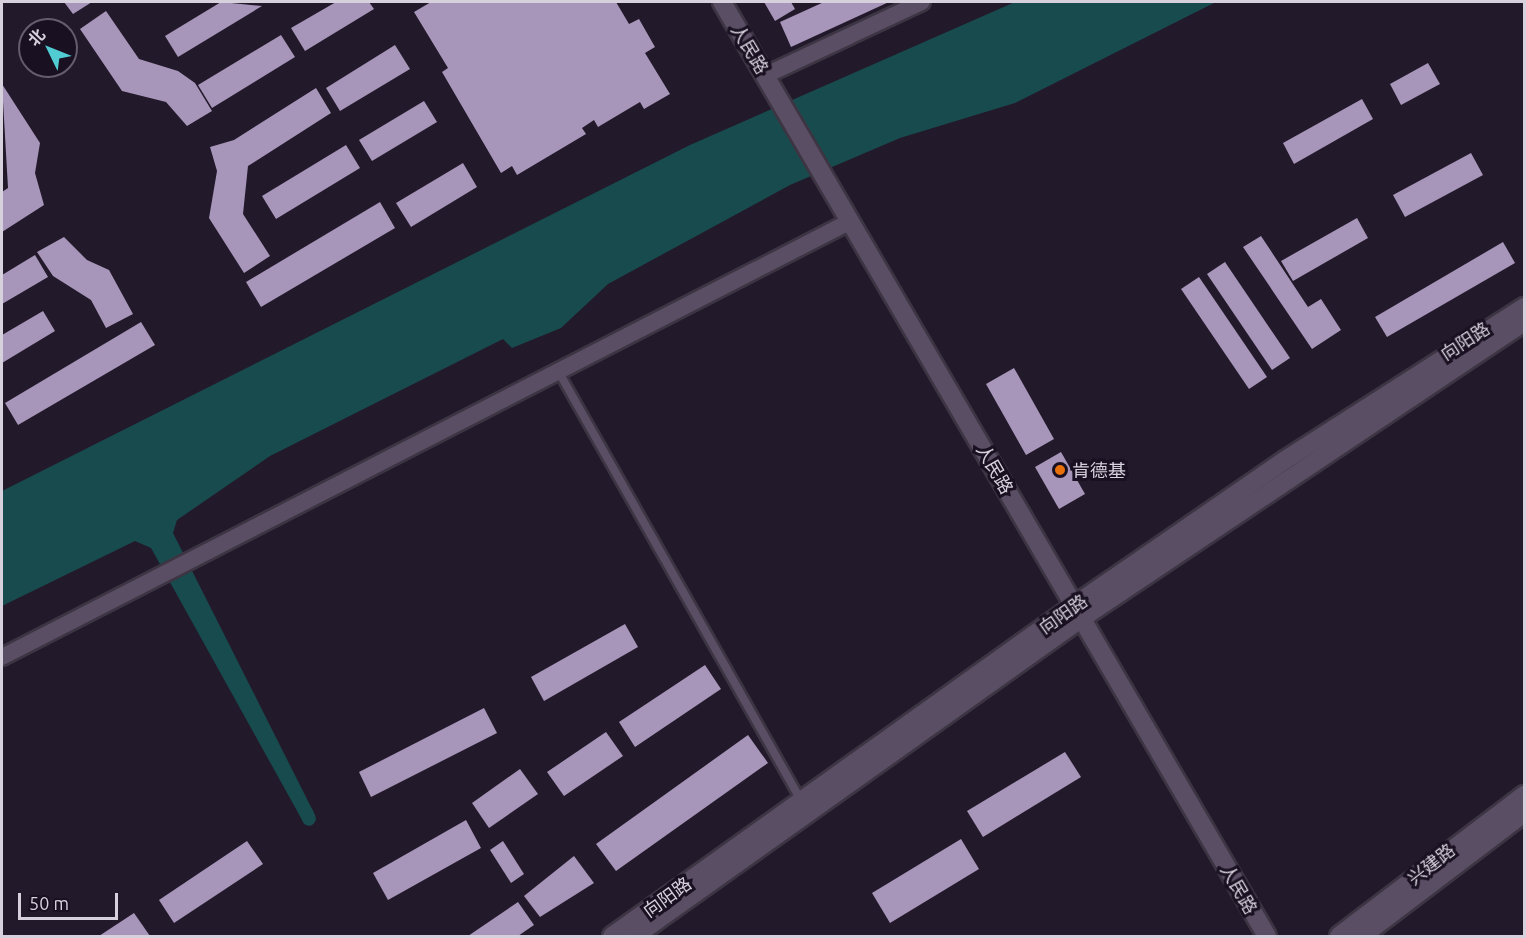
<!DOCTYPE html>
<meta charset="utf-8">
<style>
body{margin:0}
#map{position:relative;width:1526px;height:938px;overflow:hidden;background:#22192b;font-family:Ubuntu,"Noto Sans SC",sans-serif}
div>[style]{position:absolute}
.water>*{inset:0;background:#184b4d}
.canal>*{height:14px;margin:-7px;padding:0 7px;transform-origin:7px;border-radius:7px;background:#184b4d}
.building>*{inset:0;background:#a796b9}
.roads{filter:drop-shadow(2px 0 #3d3543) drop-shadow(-2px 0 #3d3543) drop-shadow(0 2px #3d3543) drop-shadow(0 -2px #3d3543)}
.lane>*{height:8px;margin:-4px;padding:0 4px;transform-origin:4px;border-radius:4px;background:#594e63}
.street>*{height:16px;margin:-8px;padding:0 8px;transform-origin:8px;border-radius:8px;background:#594e63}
.secondary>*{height:18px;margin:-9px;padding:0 9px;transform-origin:9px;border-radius:9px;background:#594e63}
.dots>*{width:16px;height:16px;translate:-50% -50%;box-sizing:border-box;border:3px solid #191021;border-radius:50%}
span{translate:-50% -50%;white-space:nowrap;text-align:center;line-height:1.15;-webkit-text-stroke:6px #191021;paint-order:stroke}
.street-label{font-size:18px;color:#d7d1dd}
.poi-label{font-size:18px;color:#d7d1dd}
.left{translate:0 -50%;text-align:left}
.frame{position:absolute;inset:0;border:3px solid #d7d1dd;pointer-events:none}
.north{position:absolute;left:18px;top:18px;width:60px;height:60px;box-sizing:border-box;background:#191021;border:2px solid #655d6c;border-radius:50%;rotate:313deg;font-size:16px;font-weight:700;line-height:24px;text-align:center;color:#d7d1dd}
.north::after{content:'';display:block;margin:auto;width:21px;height:27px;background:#51ccd3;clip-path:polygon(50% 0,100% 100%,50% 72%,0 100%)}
.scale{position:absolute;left:18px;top:893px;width:100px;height:27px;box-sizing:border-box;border:3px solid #d7d1dd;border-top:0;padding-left:8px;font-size:18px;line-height:21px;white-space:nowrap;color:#d7d1dd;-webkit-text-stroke:4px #191021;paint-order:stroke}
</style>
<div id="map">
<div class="water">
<div style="clip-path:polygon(1015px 2px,1216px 2px,1015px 103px,900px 138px,790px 185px,608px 284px,561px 328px,512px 348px,503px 339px,270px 456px,177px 520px,173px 533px,313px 811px,301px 818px,151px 548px,135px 541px,2px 606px,2px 491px,690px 145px)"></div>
</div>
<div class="canal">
<div style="left:307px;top:814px;width:5px;rotate:68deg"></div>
</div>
<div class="building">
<div style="clip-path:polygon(64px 2px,92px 2px,73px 14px)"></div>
<div style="clip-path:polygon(221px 2px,262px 6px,178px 57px,165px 36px)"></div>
<div style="clip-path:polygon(336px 2px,369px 2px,374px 9px,305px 51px,291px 28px)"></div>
<div style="clip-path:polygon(431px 2px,616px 2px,629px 24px,639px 19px,655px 47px,645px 53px,670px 94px,644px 109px,640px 102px,598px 127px,594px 120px,582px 128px,586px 134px,517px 175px,512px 166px,501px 173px,442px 72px,448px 68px,414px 12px)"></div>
<div style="clip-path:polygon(764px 2px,791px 2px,795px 9px,775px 21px)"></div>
<div style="clip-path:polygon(824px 2px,889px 2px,791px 47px,780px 22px)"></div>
<div style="clip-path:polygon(106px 11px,139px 59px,178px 71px,195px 83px,212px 111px,187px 126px,166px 102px,122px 91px,80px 29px)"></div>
<div style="clip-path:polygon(281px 35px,295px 57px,212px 108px,198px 85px)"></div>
<div style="clip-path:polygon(395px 45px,410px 69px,340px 111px,326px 88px)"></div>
<div style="clip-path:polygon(1428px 63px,1440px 84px,1401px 105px,1390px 84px)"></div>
<div style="clip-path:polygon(2px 84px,40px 143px,35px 173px,44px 205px,2px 232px,2px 192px,8px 188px)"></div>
<div style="clip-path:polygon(316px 88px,331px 113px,248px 166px,243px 214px,270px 256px,244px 273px,209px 218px,217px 171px,210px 147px,234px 140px)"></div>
<div style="clip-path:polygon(1362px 99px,1373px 119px,1294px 164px,1283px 143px)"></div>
<div style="clip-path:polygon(424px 101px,437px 122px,372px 161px,359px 140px)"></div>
<div style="clip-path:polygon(346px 145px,360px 168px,276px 219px,262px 196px)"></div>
<div style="clip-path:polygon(1471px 153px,1483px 175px,1405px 217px,1393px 195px)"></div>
<div style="clip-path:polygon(463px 163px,477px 187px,411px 227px,396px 203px)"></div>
<div style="clip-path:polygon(380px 202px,395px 228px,261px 307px,246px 282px)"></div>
<div style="clip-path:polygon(1357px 218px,1368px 238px,1293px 281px,1281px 261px)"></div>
<div style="clip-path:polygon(1261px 236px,1308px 307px,1321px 299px,1341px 330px,1312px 349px,1243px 247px)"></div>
<div style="clip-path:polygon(64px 237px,87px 260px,109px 270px,133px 314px,106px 328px,91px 300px,53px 276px,37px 252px)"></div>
<div style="clip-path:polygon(1503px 242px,1515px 263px,1387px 337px,1375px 317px)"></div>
<div style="clip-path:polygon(35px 255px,48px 277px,2px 304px,2px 275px)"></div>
<div style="clip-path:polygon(1225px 262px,1290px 358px,1272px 370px,1207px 274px)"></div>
<div style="clip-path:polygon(1199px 277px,1267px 377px,1249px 389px,1181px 289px)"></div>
<div style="clip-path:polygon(43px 311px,55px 331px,2px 363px,2px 335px)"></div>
<div style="clip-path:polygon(141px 322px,155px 345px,18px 425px,5px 403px)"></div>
<div style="clip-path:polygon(1014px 368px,1054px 439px,1026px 455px,986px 384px)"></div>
<div style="clip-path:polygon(1061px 452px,1085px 494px,1059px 509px,1035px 467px)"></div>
<div style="clip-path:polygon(625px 624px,638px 647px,544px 701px,531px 677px)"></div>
<div style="clip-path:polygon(705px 665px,721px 689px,635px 747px,619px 722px)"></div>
<div style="clip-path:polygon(484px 708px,497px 733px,371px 797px,359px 772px)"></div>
<div style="clip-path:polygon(606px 732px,623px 756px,564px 796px,547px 772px)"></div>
<div style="clip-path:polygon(748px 735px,768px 763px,616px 871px,596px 844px)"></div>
<div style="clip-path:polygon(1065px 752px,1081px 777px,983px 837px,967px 811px)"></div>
<div style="clip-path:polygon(520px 769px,538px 794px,489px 828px,472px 803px)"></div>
<div style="clip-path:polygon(466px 820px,481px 848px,388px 900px,373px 873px)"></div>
<div style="clip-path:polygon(961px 839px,979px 869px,890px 923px,872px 893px)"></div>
<div style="clip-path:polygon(247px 841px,263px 864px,174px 923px,159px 900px)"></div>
<div style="clip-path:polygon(503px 841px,524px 874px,511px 883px,490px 850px)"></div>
<div style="clip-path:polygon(574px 856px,594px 883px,540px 917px,524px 896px)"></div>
<div style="clip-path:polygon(518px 902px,534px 925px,518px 936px,468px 936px)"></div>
<div style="clip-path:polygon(134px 913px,150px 936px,99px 936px)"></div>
</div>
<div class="roads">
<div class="lane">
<div style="left:557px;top:369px;width:496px;rotate:60.5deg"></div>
</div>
<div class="street">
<div style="left:766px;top:75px;width:172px;rotate:-25.1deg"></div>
<div style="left:2px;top:657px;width:954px;rotate:-27.18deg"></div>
</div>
<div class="secondary">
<div style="left:722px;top:2px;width:1081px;rotate:59.74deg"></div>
<div style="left:612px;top:936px;width:569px;rotate:-35.56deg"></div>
<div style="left:1075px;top:605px;width:255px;rotate:-34.6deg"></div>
<div style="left:1285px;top:460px;width:284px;rotate:-32.6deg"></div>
<div style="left:635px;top:936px;width:549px;rotate:-35.43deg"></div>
<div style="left:1082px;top:618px;width:532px;rotate:-33.81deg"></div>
<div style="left:1339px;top:936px;width:233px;rotate:-37.3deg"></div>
<div style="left:1362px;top:936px;width:203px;rotate:-37.2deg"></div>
</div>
</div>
<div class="dots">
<div style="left:1060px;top:470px;background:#e8710a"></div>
</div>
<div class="street-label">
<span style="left:750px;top:49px;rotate:59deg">人民路</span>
<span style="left:1465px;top:341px;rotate:-33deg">向阳路</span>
<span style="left:995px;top:469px;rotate:60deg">人民路</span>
<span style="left:1063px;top:614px;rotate:-35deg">向阳路</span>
<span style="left:1431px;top:864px;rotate:-38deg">兴建路</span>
<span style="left:1239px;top:889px;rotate:60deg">人民路</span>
<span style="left:667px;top:897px;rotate:-36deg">向阳路</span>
</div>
<div class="poi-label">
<span class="left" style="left:1072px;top:470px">肯德基</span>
</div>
<div class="frame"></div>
<div class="north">北</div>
<div class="scale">50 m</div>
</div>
